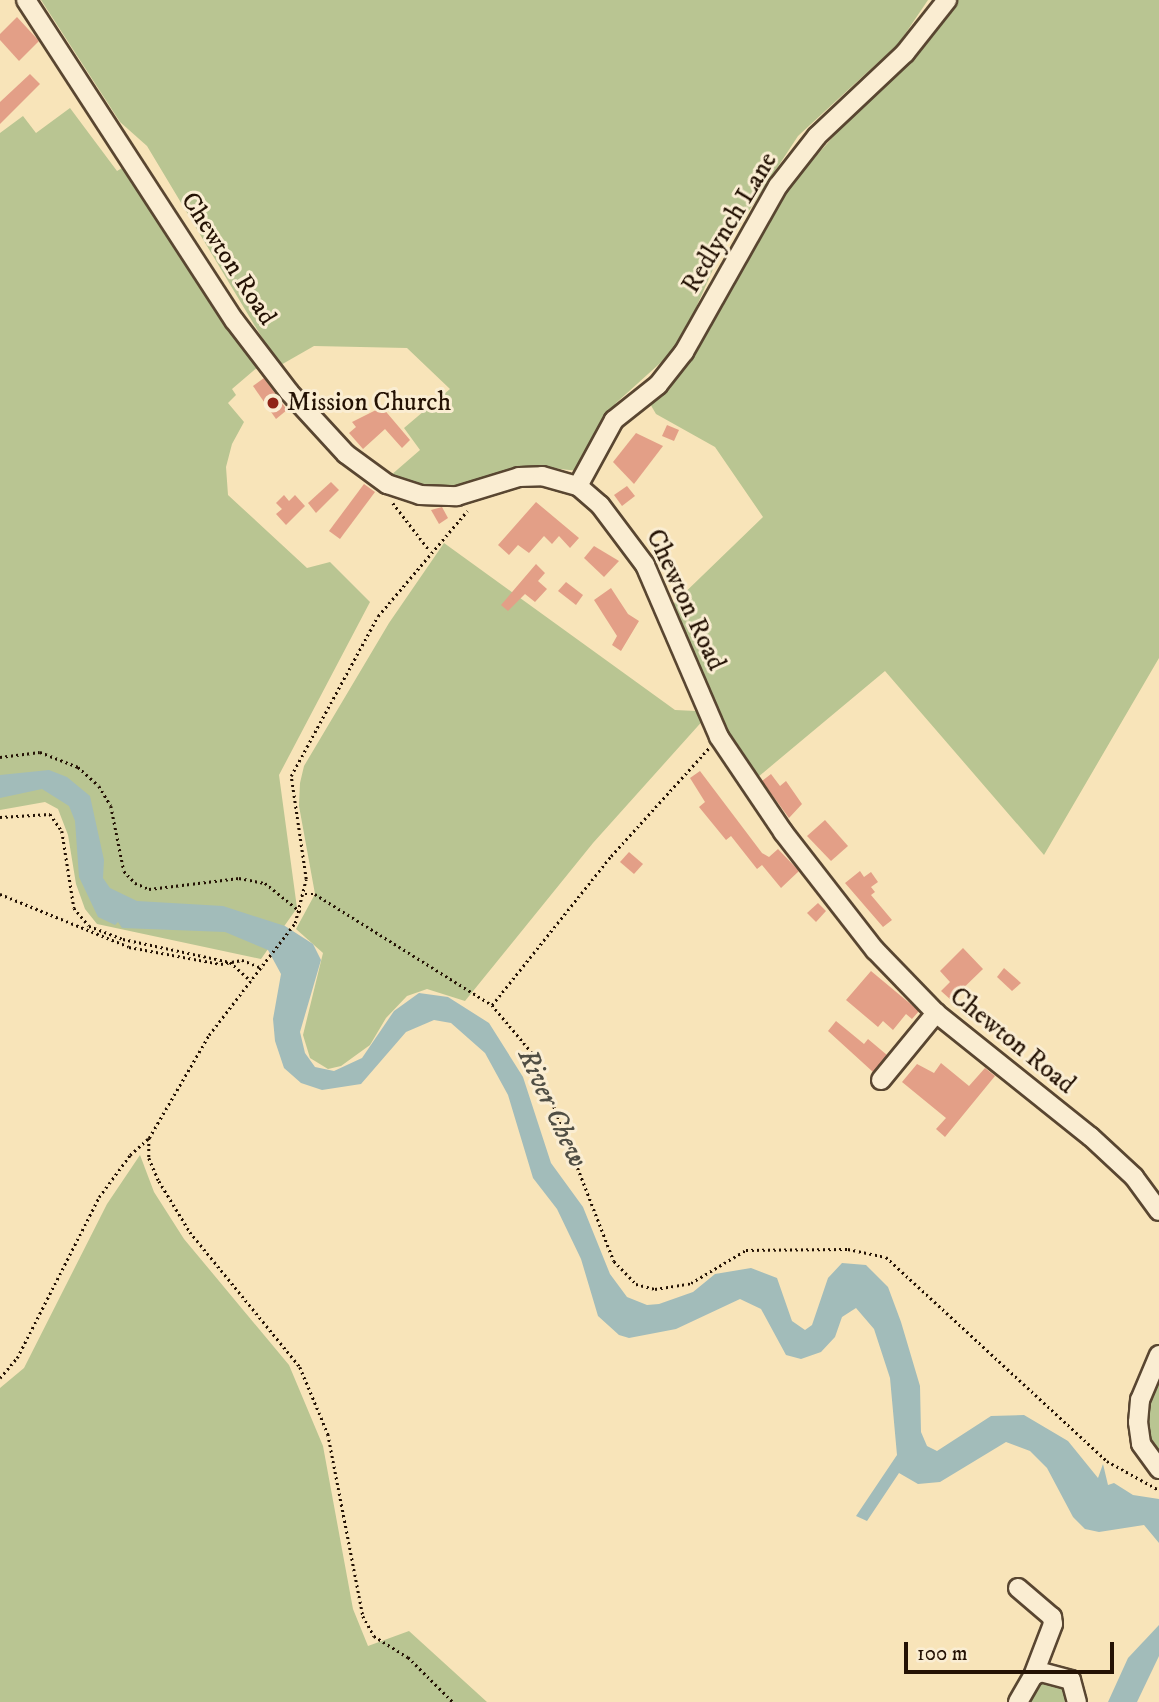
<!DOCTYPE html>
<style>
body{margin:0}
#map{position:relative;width:1159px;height:1702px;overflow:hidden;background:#f8e4b9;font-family:"IM FELL DW Pica",serif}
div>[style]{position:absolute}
.green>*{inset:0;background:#b9c592}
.water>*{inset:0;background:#a2bcba}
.building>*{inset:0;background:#e39f87}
.path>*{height:2.5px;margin-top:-1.25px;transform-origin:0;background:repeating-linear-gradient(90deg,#241204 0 2px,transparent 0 5.5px)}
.roads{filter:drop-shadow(2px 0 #594631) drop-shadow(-2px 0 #594631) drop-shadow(0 2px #594631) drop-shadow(0 -2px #594631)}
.minor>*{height:18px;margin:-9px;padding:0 9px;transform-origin:9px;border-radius:9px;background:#faedd2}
.dots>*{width:19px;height:19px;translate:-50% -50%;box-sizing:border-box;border:4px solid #faedd2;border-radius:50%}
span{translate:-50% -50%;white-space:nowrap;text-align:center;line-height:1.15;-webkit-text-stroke:6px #faedd2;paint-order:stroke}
.street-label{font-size:26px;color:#241204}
.poi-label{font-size:26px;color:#241204}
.left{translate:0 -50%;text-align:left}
.water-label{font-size:28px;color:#504e44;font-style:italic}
.scale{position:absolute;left:904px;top:1642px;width:210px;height:32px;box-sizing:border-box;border:4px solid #241204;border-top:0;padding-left:9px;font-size:21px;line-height:24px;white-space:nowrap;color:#241204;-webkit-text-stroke:5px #faedd2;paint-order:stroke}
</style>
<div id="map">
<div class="green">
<div style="clip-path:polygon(41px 0,928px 0,899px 43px,798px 136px,718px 258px,679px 346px,616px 403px,578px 471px,534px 466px,444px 488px,417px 486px,390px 476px,420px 450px,404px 428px,450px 389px,407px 348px,314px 346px,279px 366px,147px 146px,120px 122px)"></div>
<div style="clip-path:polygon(955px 0,1159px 0,1159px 658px,1044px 855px,885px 671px,758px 777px,724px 724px,672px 605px,763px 517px,715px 447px,656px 414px,649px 402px,670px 389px,784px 192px)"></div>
<div style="clip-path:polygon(70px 108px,117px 171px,127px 165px,259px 366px,232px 389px,236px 395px,228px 403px,244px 422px,232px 444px,226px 467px,228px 495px,307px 568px,330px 562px,370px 602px,279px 775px,297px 908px,261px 959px,97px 924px,85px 909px,76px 884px,68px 835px,58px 809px,45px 802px,0 810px,0 133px,23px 116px,36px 133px)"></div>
<div style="clip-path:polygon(444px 543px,675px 710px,696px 711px,706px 717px,593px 843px,465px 1001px,427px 989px,407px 996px,386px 1018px,370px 1045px,341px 1066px,328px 1069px,310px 1058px,303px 1035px,323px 953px,296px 929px,315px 894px,299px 806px,300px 783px,304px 766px,389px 623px)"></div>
<div style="clip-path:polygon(140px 1155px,154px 1192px,184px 1239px,289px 1365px,323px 1446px,353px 1609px,368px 1646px,409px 1631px,487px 1702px,0 1702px,0 1388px,24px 1368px,107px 1204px)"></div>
<div style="clip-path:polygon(1159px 1370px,1159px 1458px,1147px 1439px,1144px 1417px)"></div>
<div style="clip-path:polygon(1040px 1678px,1068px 1686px,1071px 1702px,1022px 1702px)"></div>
</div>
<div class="water">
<div style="clip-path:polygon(49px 770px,67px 777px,90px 796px,104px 860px,103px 878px,110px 888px,137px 901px,223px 906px,285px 926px,313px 944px,321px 960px,300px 1032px,305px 1053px,315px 1067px,334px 1071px,362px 1058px,394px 1011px,419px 993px,448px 997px,489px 1023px,523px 1077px,551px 1163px,583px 1207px,610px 1274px,627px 1297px,647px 1305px,659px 1304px,693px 1292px,715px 1274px,751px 1268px,777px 1278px,792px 1321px,805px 1330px,812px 1325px,828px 1278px,842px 1263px,866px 1265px,888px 1287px,901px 1322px,920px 1386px,921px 1432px,927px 1446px,937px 1451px,991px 1416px,1024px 1415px,1068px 1441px,1098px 1478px,1103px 1464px,1108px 1485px,1114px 1483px,1133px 1495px,1159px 1499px,1159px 1543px,1144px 1525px,1099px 1532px,1085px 1529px,1073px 1517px,1047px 1468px,1030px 1451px,1006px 1442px,940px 1482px,918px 1484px,899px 1473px,867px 1521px,856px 1516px,897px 1455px,890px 1378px,874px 1329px,856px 1308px,842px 1317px,835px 1337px,821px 1352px,801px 1359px,786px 1355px,761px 1309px,740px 1299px,676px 1329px,629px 1338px,619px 1335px,598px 1316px,581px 1259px,557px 1209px,533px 1178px,508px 1095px,485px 1053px,451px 1023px,434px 1020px,406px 1032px,361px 1084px,322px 1090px,301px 1083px,284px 1068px,275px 1041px,273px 1019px,281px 974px,268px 950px,225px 932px,122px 928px,118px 922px,115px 925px,98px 917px,79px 877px,75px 821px,69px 806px,42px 789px,0 798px,0 775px)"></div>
<div style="clip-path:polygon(1159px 1625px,1159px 1656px,1137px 1702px,1108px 1702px,1128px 1658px)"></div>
</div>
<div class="building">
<div style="clip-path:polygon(17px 17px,39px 41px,19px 61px,0 40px,0 34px)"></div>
<div style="clip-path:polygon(30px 74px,40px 84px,0 124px,0 102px)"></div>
<div style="clip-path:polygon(264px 378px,287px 410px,276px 419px,253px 386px)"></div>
<div style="clip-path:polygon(382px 407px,410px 440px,402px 448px,385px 429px,363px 449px,349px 433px,356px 427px,352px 422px)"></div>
<div style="clip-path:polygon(667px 425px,679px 430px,674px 441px,662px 436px)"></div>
<div style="clip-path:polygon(636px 433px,663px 446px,634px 484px,613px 462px)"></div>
<div style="clip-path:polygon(331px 482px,339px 490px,316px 513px,308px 503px)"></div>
<div style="clip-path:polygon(364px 484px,375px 492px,340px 539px,329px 531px)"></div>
<div style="clip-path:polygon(627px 486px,635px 496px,622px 506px,614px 495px)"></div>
<div style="clip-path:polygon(284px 495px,289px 501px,295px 495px,305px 506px,286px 525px,276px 514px,282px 509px,276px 503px)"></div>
<div style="clip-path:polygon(536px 502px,579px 538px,570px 548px,559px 536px,552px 544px,544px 536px,529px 553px,518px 545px,509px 555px,498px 545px)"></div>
<div style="clip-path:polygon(442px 507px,448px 518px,439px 524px,431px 510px)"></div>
<div style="clip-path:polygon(594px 546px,619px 561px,604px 577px,584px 558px)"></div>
<div style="clip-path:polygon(536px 564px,545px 573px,538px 581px,547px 589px,535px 602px,525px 594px,508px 611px,501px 605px)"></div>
<div style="clip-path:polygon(566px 582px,583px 595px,576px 605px,558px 591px)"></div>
<div style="clip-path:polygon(611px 588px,628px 614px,639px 621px,621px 651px,612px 645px,617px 636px,594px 600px)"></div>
<div style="clip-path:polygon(700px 771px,762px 853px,769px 857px,778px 849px,799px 871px,781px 888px,762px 865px,757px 869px,731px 836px,726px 840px,699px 807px,705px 802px,690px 778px)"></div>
<div style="clip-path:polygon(771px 774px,780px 786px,786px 781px,802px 804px,789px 818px,762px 781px)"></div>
<div style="clip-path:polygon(825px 820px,848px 846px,831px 861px,807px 836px)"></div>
<div style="clip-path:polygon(629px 852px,643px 864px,634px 874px,620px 862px)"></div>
<div style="clip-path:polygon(860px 871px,864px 877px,871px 872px,878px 882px,871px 887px,875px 892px,871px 895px,892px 920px,883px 927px,845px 883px)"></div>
<div style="clip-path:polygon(818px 903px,826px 911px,816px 922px,807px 913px)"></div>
<div style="clip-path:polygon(963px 948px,983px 969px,951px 1000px,941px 991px,950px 982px,940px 971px)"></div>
<div style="clip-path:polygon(1004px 968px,1021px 983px,1012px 991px,997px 977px)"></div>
<div style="clip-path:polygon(871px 971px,919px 1011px,912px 1019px,906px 1014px,893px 1030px,883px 1021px,878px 1027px,846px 1000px)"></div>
<div style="clip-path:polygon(836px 1021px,864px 1044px,868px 1039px,887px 1055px,873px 1072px,828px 1031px)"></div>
<div style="clip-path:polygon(941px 1063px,969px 1086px,985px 1068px,995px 1076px,945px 1137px,936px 1129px,946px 1118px,902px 1082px,917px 1064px,934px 1073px)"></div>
</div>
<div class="path">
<div style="left:393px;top:503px;width:59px;rotate:52.5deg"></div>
<div style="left:0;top:757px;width:40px;rotate:-7.1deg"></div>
<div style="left:40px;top:752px;width:41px;rotate:21.5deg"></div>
<div style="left:78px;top:767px;width:28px;rotate:42deg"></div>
<div style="left:99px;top:786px;width:23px;rotate:59deg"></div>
<div style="left:111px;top:806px;width:66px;rotate:78.7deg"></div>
<div style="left:124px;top:871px;width:16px;rotate:47deg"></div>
<div style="left:135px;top:883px;width:15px;rotate:23deg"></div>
<div style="left:149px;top:889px;width:91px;rotate:-7deg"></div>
<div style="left:239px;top:878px;width:26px;rotate:11deg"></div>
<div style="left:265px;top:883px;width:46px;rotate:38.9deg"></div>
<div style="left:0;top:817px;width:50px;rotate:-3.4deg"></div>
<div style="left:50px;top:814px;width:21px;rotate:55deg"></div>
<div style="left:62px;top:831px;width:78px;rotate:81.1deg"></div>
<div style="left:74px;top:908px;width:23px;rotate:50deg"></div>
<div style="left:89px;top:926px;width:36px;rotate:21deg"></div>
<div style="left:123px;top:939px;width:109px;rotate:12.1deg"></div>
<div style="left:230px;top:962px;width:28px;rotate:42deg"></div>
<div style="left:0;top:894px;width:139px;rotate:22.3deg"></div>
<div style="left:129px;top:947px;width:94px;rotate:10.5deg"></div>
<div style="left:221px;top:964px;width:21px;rotate:-11deg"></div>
<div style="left:242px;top:960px;width:22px;rotate:22deg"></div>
<div style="left:305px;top:894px;width:10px"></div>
<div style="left:315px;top:894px;width:209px;rotate:32.1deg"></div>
<div style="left:492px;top:1005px;width:65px;rotate:50deg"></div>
<div style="left:534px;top:1055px;width:221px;rotate:68.8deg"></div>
<div style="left:614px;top:1261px;width:32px;rotate:46deg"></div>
<div style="left:636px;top:1284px;width:20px;rotate:15deg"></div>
<div style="left:655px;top:1289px;width:36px;rotate:-9deg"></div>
<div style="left:691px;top:1283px;width:64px;rotate:-31deg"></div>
<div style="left:746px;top:1250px;width:102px;rotate:-0.6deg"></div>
<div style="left:848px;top:1249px;width:39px;rotate:12deg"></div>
<div style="left:886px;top:1257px;width:301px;rotate:42.7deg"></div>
<div style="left:1107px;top:1461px;width:60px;rotate:29.1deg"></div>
<div style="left:492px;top:1005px;width:191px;rotate:-51.4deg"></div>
<div style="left:611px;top:856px;width:146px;rotate:-47.8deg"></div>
<div style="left:149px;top:1138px;width:20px;rotate:90deg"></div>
<div style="left:149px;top:1158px;width:25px;rotate:67deg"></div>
<div style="left:159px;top:1181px;width:60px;rotate:58.7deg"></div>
<div style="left:190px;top:1232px;width:174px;rotate:50.8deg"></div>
<div style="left:300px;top:1367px;width:73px;rotate:67.3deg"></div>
<div style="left:328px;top:1434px;width:185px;rotate:79.1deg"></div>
<div style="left:363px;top:1616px;width:23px;rotate:61deg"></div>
<div style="left:374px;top:1636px;width:40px;rotate:32deg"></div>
<div style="left:408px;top:1657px;width:64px;rotate:45deg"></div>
<div style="left:0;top:1378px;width:26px;rotate:-50deg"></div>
<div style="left:17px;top:1358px;width:181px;rotate:-63deg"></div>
<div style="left:99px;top:1197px;width:52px;rotate:-53.6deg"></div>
<div style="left:130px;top:1155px;width:25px;rotate:-42deg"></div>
<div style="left:149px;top:1138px;width:119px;rotate:-59.8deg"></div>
<div style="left:209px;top:1035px;width:141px;rotate:-52.5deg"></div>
<div style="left:295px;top:923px;width:45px;rotate:-76deg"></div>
<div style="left:306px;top:879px;width:104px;rotate:-98.3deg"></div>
<div style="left:291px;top:776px;width:182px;rotate:-61.5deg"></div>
<div style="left:378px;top:616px;width:138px;rotate:-49.7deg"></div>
</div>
<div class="roads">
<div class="minor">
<div style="left:26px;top:0;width:382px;rotate:57deg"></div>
<div style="left:234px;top:320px;width:91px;rotate:52.6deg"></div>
<div style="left:289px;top:392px;width:84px;rotate:47.4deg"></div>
<div style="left:346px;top:454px;width:51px;rotate:36.2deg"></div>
<div style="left:387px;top:484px;width:35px;rotate:18deg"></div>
<div style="left:420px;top:495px;width:37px;rotate:2deg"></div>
<div style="left:457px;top:496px;width:65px;rotate:-17deg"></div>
<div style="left:519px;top:477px;width:23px;rotate:-2deg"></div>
<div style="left:542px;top:476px;width:37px;rotate:16deg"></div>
<div style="left:578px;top:486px;width:29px;rotate:41deg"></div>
<div style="left:600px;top:505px;width:75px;rotate:53.1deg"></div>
<div style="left:645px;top:565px;width:187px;rotate:66.7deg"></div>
<div style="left:719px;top:737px;width:115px;rotate:56deg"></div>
<div style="left:783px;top:832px;width:150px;rotate:52.1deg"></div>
<div style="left:875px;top:950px;width:88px;rotate:45.9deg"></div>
<div style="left:936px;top:1013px;width:198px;rotate:38.7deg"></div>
<div style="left:1091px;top:1137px;width:59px;rotate:42.9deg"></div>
<div style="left:1134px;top:1177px;width:42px;rotate:53.7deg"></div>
<div style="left:578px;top:486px;width:75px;rotate:-61.4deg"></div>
<div style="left:614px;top:420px;width:56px;rotate:-38.5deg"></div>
<div style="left:658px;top:385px;width:42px;rotate:-51.8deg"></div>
<div style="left:684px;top:352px;width:191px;rotate:-60.5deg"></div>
<div style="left:778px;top:186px;width:63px;rotate:-52deg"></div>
<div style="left:817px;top:136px;width:121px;rotate:-43.3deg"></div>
<div style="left:905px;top:53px;width:68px;rotate:-51.6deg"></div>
<div style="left:881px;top:1080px;width:87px;rotate:-50.6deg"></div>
<div style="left:1159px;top:1355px;width:49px;rotate:112.9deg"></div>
<div style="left:1140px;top:1400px;width:22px;rotate:95deg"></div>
<div style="left:1138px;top:1422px;width:22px;rotate:82deg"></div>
<div style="left:1141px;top:1444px;width:31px;rotate:54deg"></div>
<div style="left:1018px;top:1588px;width:45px;rotate:40.5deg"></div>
<div style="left:1052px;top:1617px;width:7px;rotate:82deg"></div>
<div style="left:1053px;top:1624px;width:56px;rotate:111deg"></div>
<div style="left:1018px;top:1702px;width:30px;rotate:-60deg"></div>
<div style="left:1033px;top:1676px;width:9px;rotate:-27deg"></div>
<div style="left:1041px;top:1672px;width:31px;rotate:15deg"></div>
<div style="left:1071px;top:1680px;width:23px;rotate:75deg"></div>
</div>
</div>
<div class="dots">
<div style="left:273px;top:403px;background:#8f2418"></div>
</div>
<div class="street-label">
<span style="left:730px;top:223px;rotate:-59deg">Redlynch Lane</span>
<span style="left:228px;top:259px;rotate:57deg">Chewton Road</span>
<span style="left:685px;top:600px;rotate:65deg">Chewton Road</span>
<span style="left:1012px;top:1041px;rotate:39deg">Chewton Road</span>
</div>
<div class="poi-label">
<span class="left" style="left:287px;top:403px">Mission Church</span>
</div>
<div class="water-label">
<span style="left:552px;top:1108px;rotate:65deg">River Chew</span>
</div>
<div class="scale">100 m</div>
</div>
